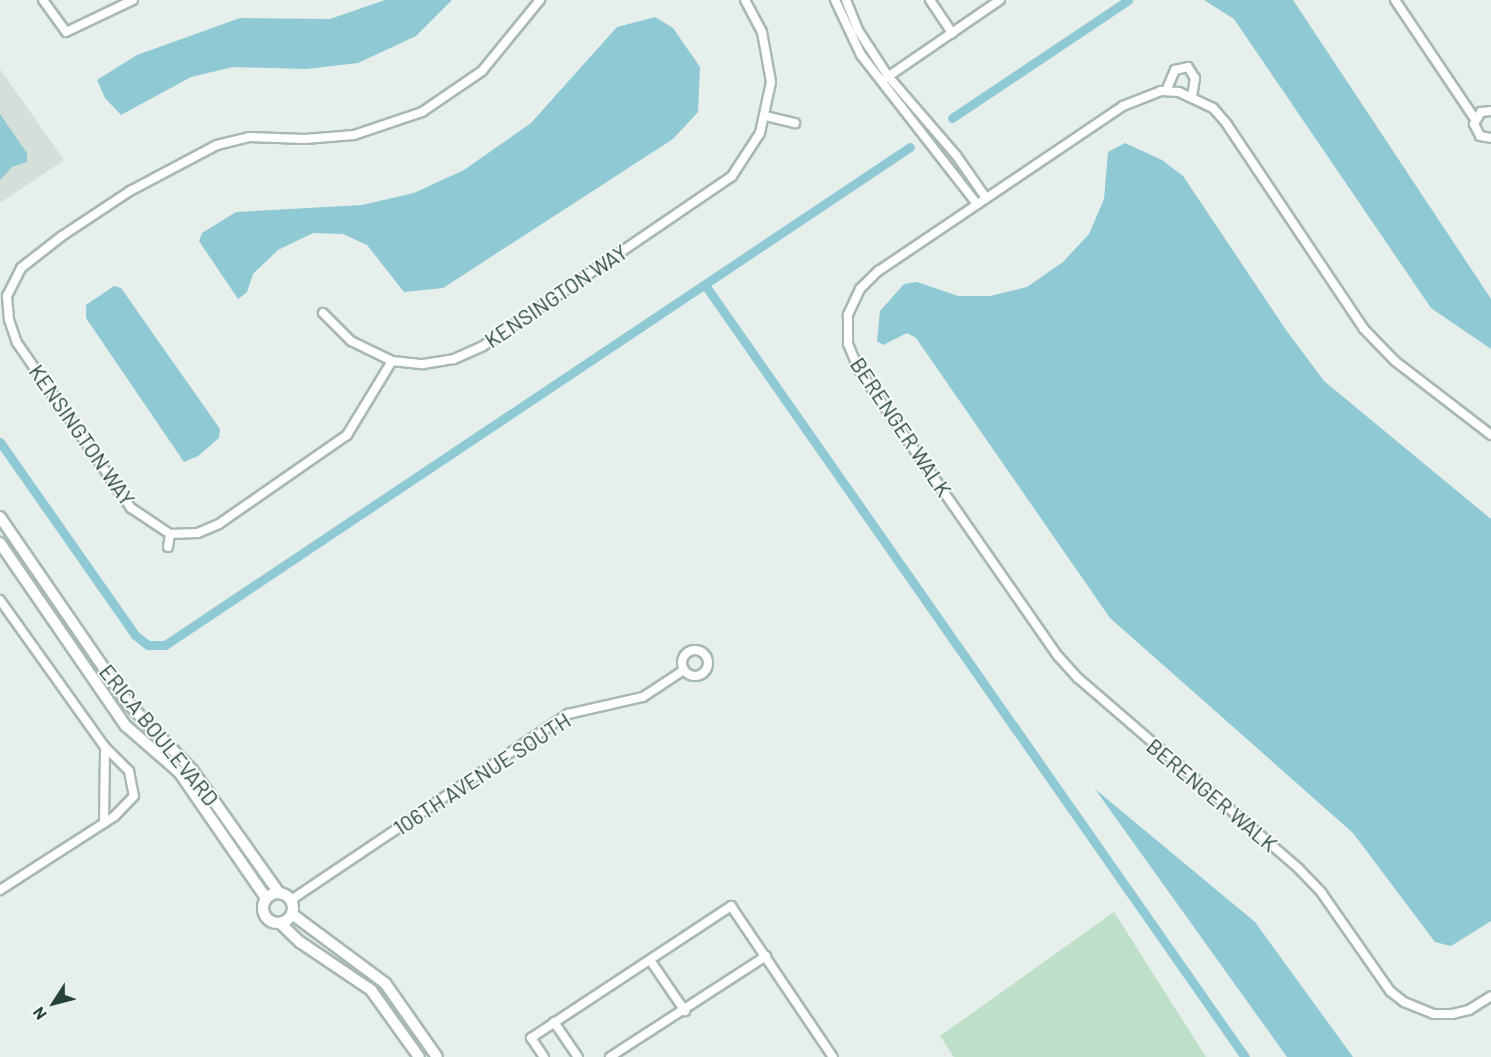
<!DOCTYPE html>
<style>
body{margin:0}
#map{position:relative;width:1491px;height:1057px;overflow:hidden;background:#e6efeb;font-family:Barlow,sans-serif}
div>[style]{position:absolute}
.built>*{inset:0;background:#d4dfda}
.green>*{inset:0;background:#bfe0c8}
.water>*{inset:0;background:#8ec9d4}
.canal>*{height:9px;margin:-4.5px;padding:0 4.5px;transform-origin:4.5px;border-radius:4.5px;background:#8ec9d4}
.roads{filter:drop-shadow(2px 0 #a8b8b2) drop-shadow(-2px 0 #a8b8b2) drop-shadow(0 2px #a8b8b2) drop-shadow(0 -2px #a8b8b2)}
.street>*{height:8px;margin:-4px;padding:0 4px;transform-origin:4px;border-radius:4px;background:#fff}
.street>.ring{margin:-4px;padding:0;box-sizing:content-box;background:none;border:8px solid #fff;border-radius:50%}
.secondary>*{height:10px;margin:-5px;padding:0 5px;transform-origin:5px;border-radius:5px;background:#fff}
.secondary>.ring{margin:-5px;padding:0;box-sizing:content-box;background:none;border:10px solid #fff;border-radius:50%}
span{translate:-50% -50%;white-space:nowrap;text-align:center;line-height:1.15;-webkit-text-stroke:4.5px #f7fbf9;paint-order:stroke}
.street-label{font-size:21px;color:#24423a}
.north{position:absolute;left:24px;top:973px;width:60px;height:60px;-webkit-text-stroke:4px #f7fbf9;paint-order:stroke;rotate:234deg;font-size:16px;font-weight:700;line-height:24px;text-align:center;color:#24423a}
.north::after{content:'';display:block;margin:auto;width:21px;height:27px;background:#24423a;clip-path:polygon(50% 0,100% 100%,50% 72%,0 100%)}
</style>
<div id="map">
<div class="built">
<div style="clip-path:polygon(0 69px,64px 160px,0 203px)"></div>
</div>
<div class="green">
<div style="clip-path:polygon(1114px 912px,1206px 1057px,954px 1057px,940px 1036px)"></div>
</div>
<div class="water">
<div style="clip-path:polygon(385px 0,452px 0,416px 36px,358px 63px,306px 69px,233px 67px,191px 77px,121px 115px,105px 98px,97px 80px,137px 55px,240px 18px,330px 19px)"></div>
<div style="clip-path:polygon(1204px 0,1293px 0,1491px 299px,1491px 349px,1431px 308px,1234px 19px)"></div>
<div style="clip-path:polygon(655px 17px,673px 28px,700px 67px,698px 112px,673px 139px,443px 288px,404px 292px,367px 245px,343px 234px,313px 233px,278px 250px,253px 274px,247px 292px,238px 299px,199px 241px,202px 233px,236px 212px,362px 205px,414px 193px,464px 170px,531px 123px,617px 27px)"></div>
<div style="clip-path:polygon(0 114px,27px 153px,27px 162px,12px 167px,0 180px)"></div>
<div style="clip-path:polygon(1125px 143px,1162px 160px,1183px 176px,1286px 330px,1324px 381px,1491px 519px,1491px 921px,1451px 946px,1435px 942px,1353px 833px,1110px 618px,916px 338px,907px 333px,883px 345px,877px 341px,880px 311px,904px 284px,917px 282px,958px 296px,990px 296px,1027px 287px,1063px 262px,1089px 234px,1104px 199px,1108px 152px)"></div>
<div style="clip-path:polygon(114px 286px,121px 288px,220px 429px,219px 438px,198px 456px,184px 462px,86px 318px,86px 305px)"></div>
<div style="clip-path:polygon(1095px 789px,1255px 922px,1353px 1057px,1287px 1057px)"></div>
</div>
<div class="canal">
<div style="left:952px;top:118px;width:212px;rotate:-33.8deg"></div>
<div style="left:705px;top:285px;width:942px;rotate:55.03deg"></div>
<div style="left:0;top:442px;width:236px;rotate:55deg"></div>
<div style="left:135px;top:635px;width:16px;rotate:38deg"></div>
<div style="left:148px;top:645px;width:17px"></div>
<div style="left:165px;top:645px;width:896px;rotate:-33.76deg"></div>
</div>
<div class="roads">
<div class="street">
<div style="left:43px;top:0;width:39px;rotate:54deg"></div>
<div style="left:66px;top:32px;width:74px;rotate:-25.5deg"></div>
<div style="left:835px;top:0;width:61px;rotate:64.7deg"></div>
<div style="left:861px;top:55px;width:189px;rotate:52.1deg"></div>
<div style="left:846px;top:0;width:32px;rotate:68deg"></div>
<div style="left:858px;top:30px;width:55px;rotate:56.9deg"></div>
<div style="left:888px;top:76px;width:104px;rotate:49.3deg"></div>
<div style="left:956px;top:155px;width:52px;rotate:55.1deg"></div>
<div style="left:930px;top:0;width:40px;rotate:56deg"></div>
<div style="left:1395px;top:0;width:143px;rotate:56.1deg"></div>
<div style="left:886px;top:78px;width:138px;rotate:-34.4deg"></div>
<div style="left:1166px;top:91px;width:23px;rotate:-67deg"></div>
<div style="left:1175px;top:70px;width:13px;rotate:-13deg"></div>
<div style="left:1188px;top:67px;width:13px;rotate:58deg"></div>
<div style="left:1195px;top:78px;width:19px;rotate:99deg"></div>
<div style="left:1491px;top:111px;width:10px;rotate:174deg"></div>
<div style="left:1481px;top:112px;width:14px;rotate:120deg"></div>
<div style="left:1474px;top:124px;width:13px;rotate:63deg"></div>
<div style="left:1480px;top:136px;width:11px;rotate:10deg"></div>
<div style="left:766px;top:116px;width:30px;rotate:14deg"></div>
<div style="left:323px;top:313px;width:40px;rotate:45deg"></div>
<div style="left:351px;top:341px;width:46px;rotate:26deg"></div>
<div style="left:392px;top:361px;width:31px;rotate:6deg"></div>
<div style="left:423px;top:364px;width:31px;rotate:-9deg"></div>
<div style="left:454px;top:359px;width:32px;rotate:-24deg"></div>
<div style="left:483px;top:346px;width:301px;rotate:-34.3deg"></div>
<div style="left:732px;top:176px;width:51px;rotate:-56.9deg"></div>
<div style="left:760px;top:133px;width:52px;rotate:-77.8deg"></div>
<div style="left:771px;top:82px;width:51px;rotate:-100.2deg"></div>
<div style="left:762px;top:32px;width:36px;rotate:-118deg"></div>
<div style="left:392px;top:361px;width:87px;rotate:121.3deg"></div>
<div style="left:347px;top:435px;width:156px;rotate:145.2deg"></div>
<div style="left:219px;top:524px;width:23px;rotate:157deg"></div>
<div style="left:198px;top:533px;width:28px;rotate:178deg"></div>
<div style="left:170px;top:534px;width:47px;rotate:-146.3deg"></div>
<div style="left:131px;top:508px;width:201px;rotate:-124.6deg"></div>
<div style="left:17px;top:343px;width:24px;rotate:-109deg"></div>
<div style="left:9px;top:320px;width:24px;rotate:-95deg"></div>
<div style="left:7px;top:296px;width:31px;rotate:-63deg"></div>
<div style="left:21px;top:268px;width:52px;rotate:-38deg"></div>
<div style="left:62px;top:236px;width:82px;rotate:-33.5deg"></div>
<div style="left:130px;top:191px;width:98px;rotate:-27.9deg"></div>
<div style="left:217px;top:145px;width:33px;rotate:-14deg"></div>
<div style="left:249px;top:137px;width:56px;rotate:2deg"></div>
<div style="left:305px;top:139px;width:49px;rotate:-4.7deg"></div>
<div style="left:354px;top:135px;width:72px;rotate:-18.7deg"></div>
<div style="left:422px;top:112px;width:73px;rotate:-34.3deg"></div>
<div style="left:482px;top:71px;width:92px;rotate:-50.8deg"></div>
<div style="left:1491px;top:435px;width:121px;rotate:-142.4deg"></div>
<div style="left:1395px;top:361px;width:45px;rotate:-134.1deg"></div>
<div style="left:1364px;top:329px;width:247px;rotate:-123.8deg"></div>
<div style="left:1227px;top:124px;width:21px;rotate:-131deg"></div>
<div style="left:1213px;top:108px;width:38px;rotate:-155deg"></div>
<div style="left:1179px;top:92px;width:18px;rotate:-177deg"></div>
<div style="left:1161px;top:91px;width:41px;rotate:158.5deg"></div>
<div style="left:1123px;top:106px;width:295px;rotate:146deg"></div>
<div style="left:878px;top:271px;width:25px;rotate:135deg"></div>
<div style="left:860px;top:289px;width:29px;rotate:115deg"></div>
<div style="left:848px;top:315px;width:29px;rotate:90deg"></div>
<div style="left:848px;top:344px;width:28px;rotate:67deg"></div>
<div style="left:859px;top:370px;width:348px;rotate:55.2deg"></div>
<div style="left:1058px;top:656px;width:30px;rotate:48deg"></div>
<div style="left:1078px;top:678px;width:292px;rotate:40.8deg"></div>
<div style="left:1299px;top:869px;width:32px;rotate:46deg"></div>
<div style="left:1321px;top:892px;width:121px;rotate:55.1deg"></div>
<div style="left:1390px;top:991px;width:18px;rotate:38deg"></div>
<div style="left:1404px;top:1002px;width:31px;rotate:22deg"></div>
<div style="left:1433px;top:1014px;width:19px"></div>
<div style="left:1452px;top:1014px;width:17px;rotate:-13deg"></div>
<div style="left:1469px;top:1010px;width:26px;rotate:-32deg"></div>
<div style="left:168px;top:547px;width:13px;rotate:-81deg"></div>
<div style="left:0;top:600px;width:181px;rotate:54.5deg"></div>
<div style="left:105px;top:747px;width:34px;rotate:45deg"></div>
<div style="left:129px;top:771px;width:25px;rotate:79deg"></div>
<div style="left:134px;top:796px;width:28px;rotate:134deg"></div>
<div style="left:115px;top:816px;width:137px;rotate:147.2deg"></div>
<div class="ring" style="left:682px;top:650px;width:18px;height:18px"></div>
<div style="left:104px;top:823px;width:76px;rotate:-89.2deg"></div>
<div style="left:291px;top:900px;width:334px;rotate:-33.9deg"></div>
<div style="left:568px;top:714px;width:77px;rotate:-12.8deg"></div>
<div style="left:643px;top:697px;width:49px;rotate:-33.4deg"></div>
<div style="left:650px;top:960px;width:62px;rotate:55.5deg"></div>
<div style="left:554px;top:1022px;width:42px;rotate:55.6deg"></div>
<div style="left:544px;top:1057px;width:23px;rotate:-124deg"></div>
<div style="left:531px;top:1038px;width:240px;rotate:-33.4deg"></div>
<div style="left:731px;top:906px;width:182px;rotate:56deg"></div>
<div style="left:610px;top:1057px;width:186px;rotate:-32.9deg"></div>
</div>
<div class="secondary">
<div style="left:0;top:517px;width:226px;rotate:55.5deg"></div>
<div style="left:128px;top:703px;width:93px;rotate:46.3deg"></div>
<div style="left:192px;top:770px;width:151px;rotate:54.7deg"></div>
<div style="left:0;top:543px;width:222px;rotate:55.5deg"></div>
<div style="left:126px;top:726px;width:70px;rotate:41deg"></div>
<div style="left:179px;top:772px;width:153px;rotate:55.4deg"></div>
<div class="ring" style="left:263px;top:893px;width:20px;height:20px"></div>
<div style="left:292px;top:914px;width:116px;rotate:36.6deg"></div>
<div style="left:385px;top:983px;width:90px;rotate:54.9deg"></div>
<div style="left:280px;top:923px;width:28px;rotate:44deg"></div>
<div style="left:300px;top:942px;width:86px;rotate:34.1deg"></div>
<div style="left:371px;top:990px;width:82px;rotate:54.4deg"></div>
</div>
</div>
<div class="street-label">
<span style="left:556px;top:296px;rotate:-34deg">KENSINGTON WAY</span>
<span style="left:901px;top:427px;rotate:56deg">BERENGER WALK</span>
<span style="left:82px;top:435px;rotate:55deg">KENSINGTON WAY</span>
<span style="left:159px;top:735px;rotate:51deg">ERICA BOULEVARD</span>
<span style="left:482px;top:774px;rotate:-33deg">106TH AVENUE SOUTH</span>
<span style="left:1212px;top:795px;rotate:40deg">BERENGER WALK</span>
</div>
<div class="north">N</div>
</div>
